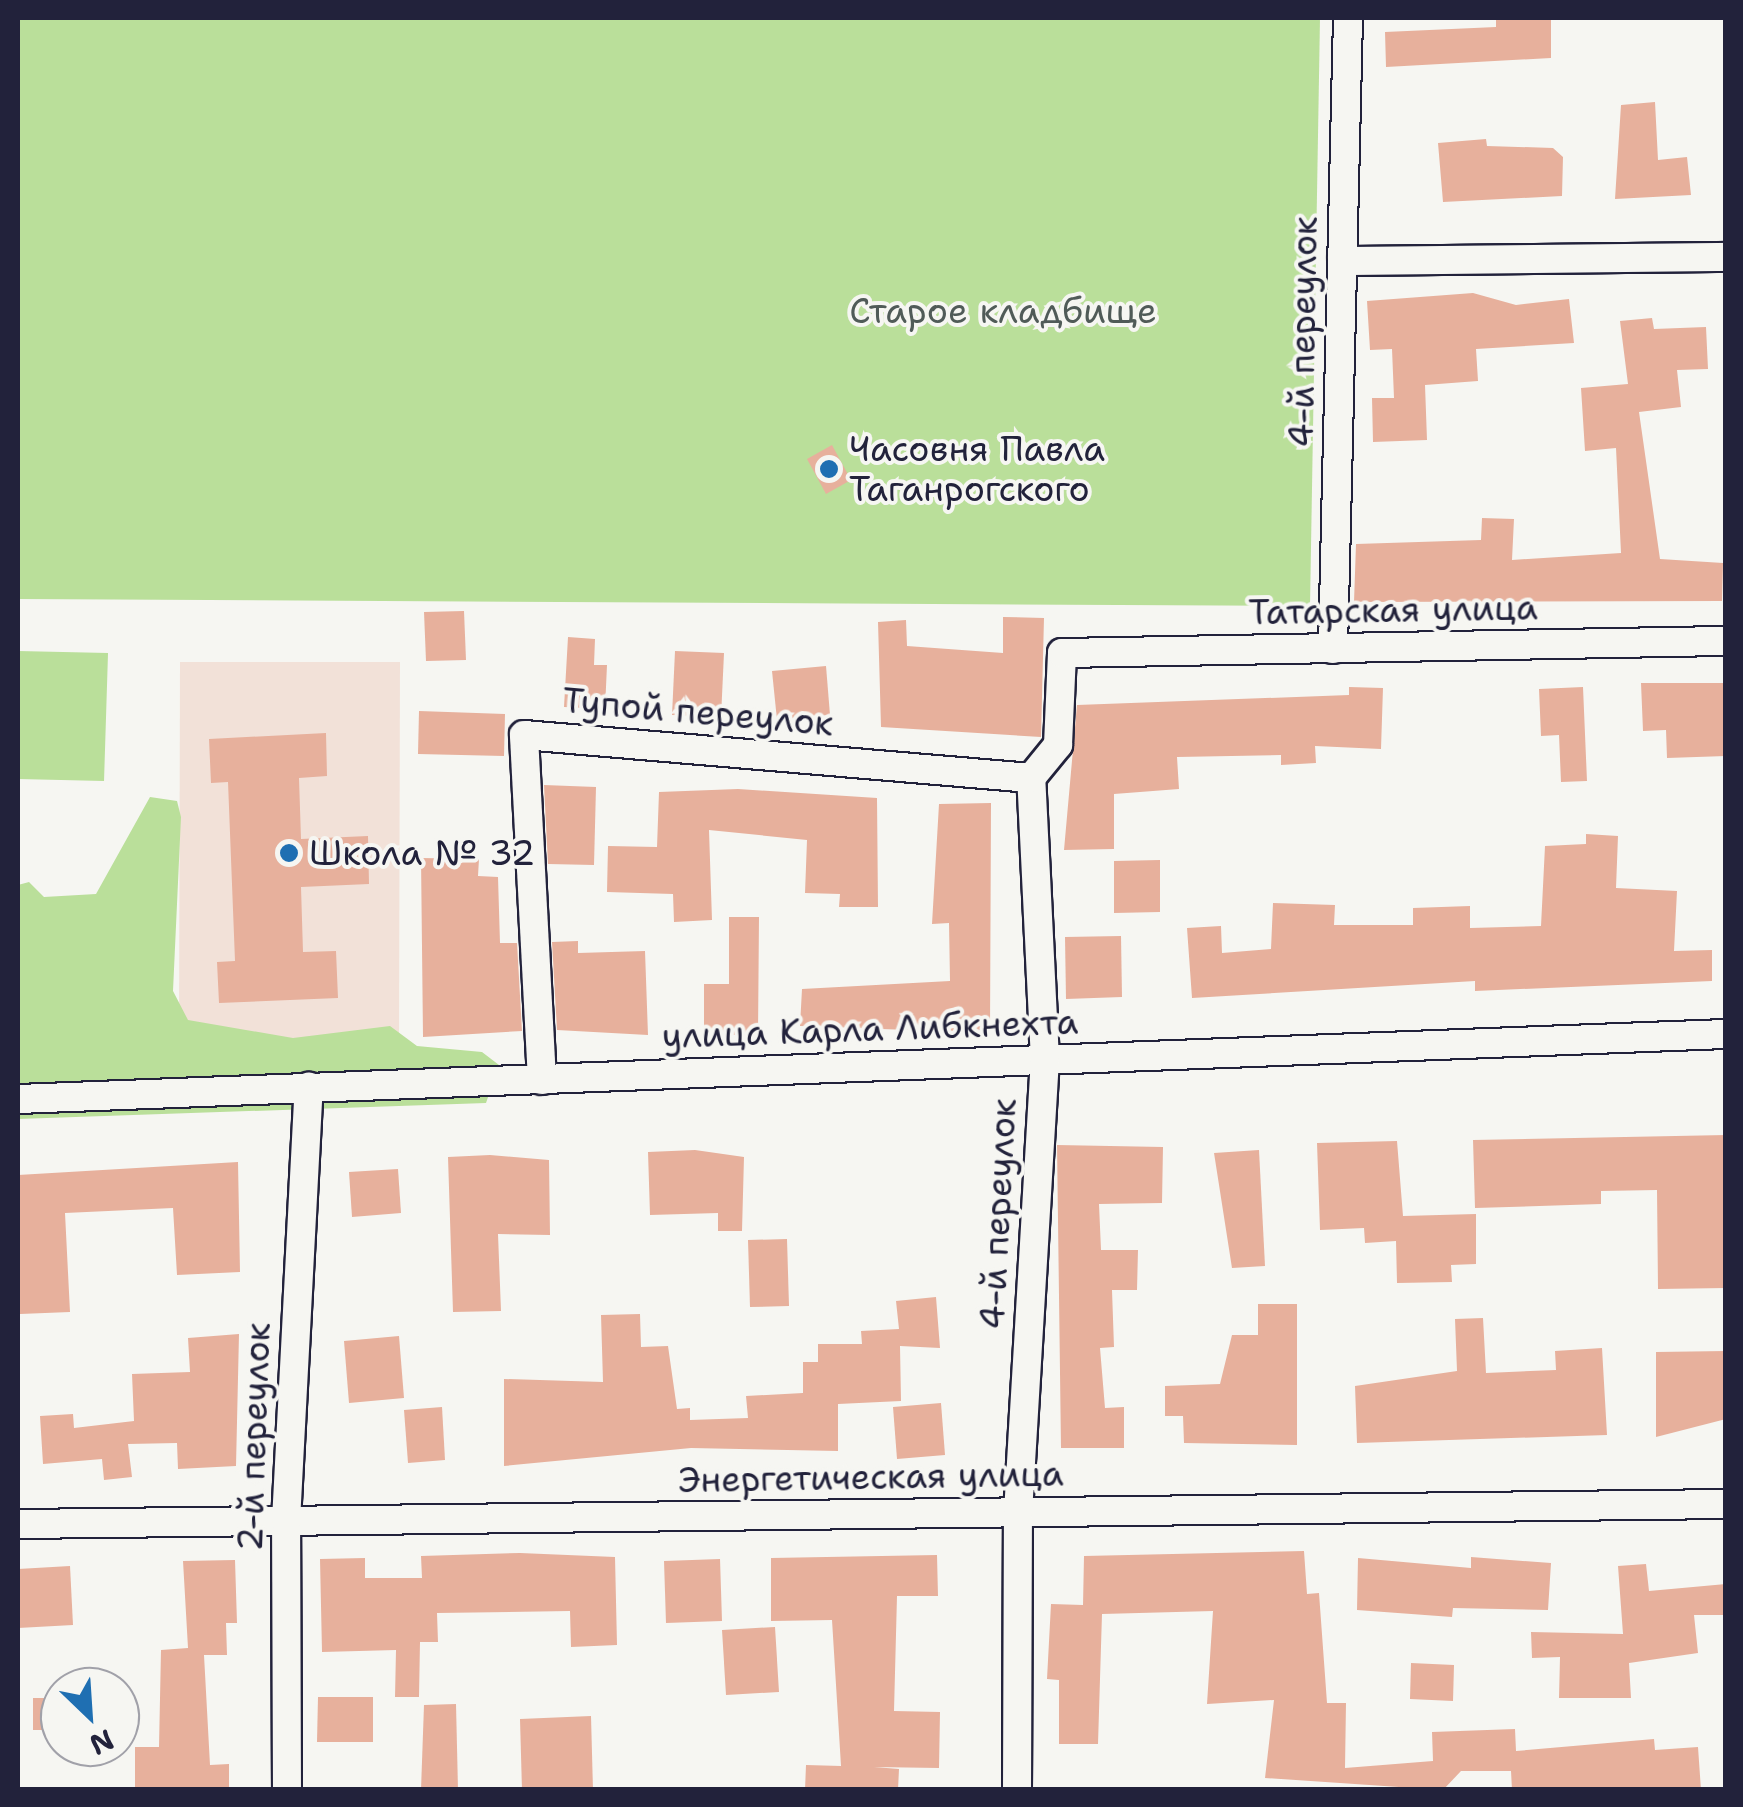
<!DOCTYPE html>
<meta charset="utf-8">
<style>
body{margin:0}
#map{position:relative;width:1743px;height:1807px;overflow:hidden;background:#f6f6f2;font-family:"Shantell Sans",sans-serif}
div>[style]{position:absolute}
.built>*{inset:0;background:#f2e1d8}
.green>*{inset:0;background:#badf9a}
.building>*{inset:0;background:#e7b09c}
.roads{filter:drop-shadow(2px 0 #22223b) drop-shadow(-2px 0 #22223b) drop-shadow(0 2px #22223b) drop-shadow(0 -2px #22223b)}
.street>*{height:28px;margin:-14px;padding:0 14px;transform-origin:14px;border-radius:14px;background:#f6f6f2}
.dots>*{width:28px;height:28px;translate:-50% -50%;box-sizing:border-box;border:5px solid #f6f6f2;border-radius:50%}
span{translate:-50% -50%;white-space:nowrap;text-align:center;line-height:1.15;-webkit-text-stroke:8px #f6f6f2;paint-order:stroke}
.park-label{font-size:35px;color:#505b58}
.street-label{font-size:35px;color:#22223b}
.poi-label{font-size:35px;color:#22223b}
.left{translate:0 -50%;text-align:left}
.frame{position:absolute;inset:0;border:20px solid #22223b;pointer-events:none}
.north{position:absolute;left:40px;top:1667px;width:100px;height:100px;box-sizing:border-box;background:#f6f6f2;border:2px solid #a1a1a9;border-radius:50%;rotate:155deg;font-size:28px;font-weight:700;line-height:40px;text-align:center;color:#22223b}
.north::after{content:'';display:block;margin:auto;width:35px;height:45px;background:#1f6fb2;clip-path:polygon(50% 0,100% 100%,50% 72%,0 100%)}
</style>
<div id="map">
<div class="built">
<div style="clip-path:polygon(180px 662px,400px 662px,399px 1043px,179px 1043px)"></div>
</div>
<div class="green">
<div style="clip-path:polygon(18px 18px,1320px 18px,1310px 606px,18px 599px)"></div>
<div style="clip-path:polygon(18px 651px,108px 653px,104px 781px,18px 779px)"></div>
<div style="clip-path:polygon(150px 797px,177px 801px,181px 817px,173px 991px,188px 1020px,293px 1038px,390px 1026px,417px 1046px,482px 1052px,499px 1065px,486px 1103px,18px 1119px,18px 885px,29px 882px,44px 897px,96px 894px)"></div>
</div>
<div class="building">
<div style="clip-path:polygon(1496px 18px,1551px 18px,1551px 58px,1386px 67px,1385px 32px,1496px 27px)"></div>
<div style="clip-path:polygon(1655px 102px,1658px 160px,1687px 157px,1691px 195px,1615px 199px,1621px 105px)"></div>
<div style="clip-path:polygon(1486px 139px,1487px 146px,1553px 148px,1563px 157px,1562px 196px,1443px 202px,1438px 143px)"></div>
<div style="clip-path:polygon(1473px 293px,1516px 305px,1569px 299px,1574px 343px,1476px 349px,1478px 381px,1425px 385px,1427px 440px,1373px 442px,1372px 398px,1394px 398px,1392px 349px,1370px 350px,1367px 301px)"></div>
<div style="clip-path:polygon(1652px 318px,1654px 329px,1706px 327px,1708px 369px,1677px 370px,1681px 407px,1639px 412px,1660px 559px,1723px 563px,1722px 601px,1354px 602px,1356px 544px,1481px 540px,1482px 518px,1514px 519px,1512px 560px,1621px 553px,1616px 448px,1585px 451px,1581px 388px,1628px 384px,1620px 321px)"></div>
<div style="clip-path:polygon(832px 445px,851px 480px,826px 494px,807px 459px)"></div>
<div style="clip-path:polygon(464px 611px,466px 660px,426px 661px,424px 612px)"></div>
<div style="clip-path:polygon(1003px 617px,1044px 618px,1041px 737px,881px 727px,878px 622px,906px 620px,907px 646px,1003px 653px)"></div>
<div style="clip-path:polygon(568px 637px,595px 639px,594px 665px,607px 665px,605px 709px,564px 707px)"></div>
<div style="clip-path:polygon(675px 651px,724px 653px,721px 717px,672px 715px)"></div>
<div style="clip-path:polygon(826px 666px,830px 715px,777px 720px,772px 671px)"></div>
<div style="clip-path:polygon(1641px 683px,1726px 683px,1726px 756px,1667px 758px,1666px 730px,1643px 731px)"></div>
<div style="clip-path:polygon(1349px 687px,1383px 688px,1381px 749px,1315px 746px,1316px 763px,1281px 765px,1281px 755px,1177px 757px,1179px 789px,1114px 794px,1114px 849px,1064px 850px,1077px 705px,1349px 695px)"></div>
<div style="clip-path:polygon(1583px 687px,1587px 781px,1561px 782px,1559px 735px,1541px 736px,1539px 689px)"></div>
<div style="clip-path:polygon(419px 711px,505px 714px,504px 756px,418px 754px)"></div>
<div style="clip-path:polygon(326px 733px,327px 776px,299px 778px,301px 839px,368px 836px,369px 884px,301px 887px,303px 952px,336px 951px,338px 998px,219px 1003px,217px 962px,235px 961px,228px 782px,211px 783px,209px 739px)"></div>
<div style="clip-path:polygon(544px 785px,596px 787px,594px 865px,548px 864px)"></div>
<div style="clip-path:polygon(738px 789px,877px 798px,878px 907px,839px 907px,840px 894px,805px 893px,807px 840px,709px 830px,712px 920px,674px 922px,673px 894px,607px 892px,608px 846px,657px 847px,659px 792px)"></div>
<div style="clip-path:polygon(991px 803px,990px 1033px,800px 1026px,802px 989px,950px 981px,949px 923px,932px 924px,939px 804px)"></div>
<div style="clip-path:polygon(1586px 834px,1618px 836px,1616px 888px,1677px 891px,1674px 951px,1712px 950px,1712px 981px,1475px 991px,1475px 981px,1192px 998px,1187px 928px,1221px 926px,1222px 953px,1271px 949px,1273px 903px,1335px 905px,1334px 925px,1413px 925px,1413px 908px,1470px 906px,1470px 928px,1541px 926px,1545px 846px,1586px 844px)"></div>
<div style="clip-path:polygon(421px 858px,479px 859px,478px 876px,498px 877px,500px 943px,517px 943px,522px 1031px,423px 1037px)"></div>
<div style="clip-path:polygon(1160px 860px,1160px 912px,1114px 913px,1114px 861px)"></div>
<div style="clip-path:polygon(729px 917px,759px 917px,758px 1035px,704px 1035px,704px 984px,729px 984px)"></div>
<div style="clip-path:polygon(1121px 936px,1122px 997px,1066px 999px,1065px 937px)"></div>
<div style="clip-path:polygon(578px 941px,578px 953px,645px 951px,648px 1035px,557px 1030px,552px 942px)"></div>
<div style="clip-path:polygon(1726px 1135px,1726px 1288px,1658px 1289px,1657px 1190px,1601px 1191px,1601px 1204px,1475px 1208px,1473px 1140px)"></div>
<div style="clip-path:polygon(1397px 1141px,1403px 1216px,1476px 1214px,1476px 1264px,1451px 1265px,1452px 1282px,1397px 1283px,1396px 1241px,1365px 1243px,1364px 1228px,1320px 1230px,1317px 1143px)"></div>
<div style="clip-path:polygon(1057px 1145px,1163px 1147px,1162px 1203px,1099px 1204px,1101px 1250px,1138px 1250px,1137px 1290px,1112px 1290px,1114px 1347px,1100px 1348px,1105px 1408px,1124px 1407px,1124px 1448px,1061px 1448px)"></div>
<div style="clip-path:polygon(695px 1150px,744px 1157px,742px 1231px,718px 1231px,718px 1213px,650px 1215px,648px 1152px)"></div>
<div style="clip-path:polygon(1259px 1150px,1265px 1266px,1232px 1268px,1214px 1153px)"></div>
<div style="clip-path:polygon(490px 1155px,549px 1160px,550px 1235px,498px 1234px,501px 1311px,453px 1312px,448px 1157px)"></div>
<div style="clip-path:polygon(238px 1162px,240px 1272px,177px 1275px,173px 1208px,65px 1213px,70px 1312px,20px 1314px,18px 1175px)"></div>
<div style="clip-path:polygon(398px 1169px,401px 1213px,352px 1217px,349px 1172px)"></div>
<div style="clip-path:polygon(787px 1239px,789px 1306px,750px 1307px,748px 1240px)"></div>
<div style="clip-path:polygon(936px 1297px,940px 1348px,900px 1346px,901px 1401px,838px 1404px,838px 1451px,691px 1448px,504px 1466px,504px 1379px,603px 1382px,601px 1315px,640px 1314px,641px 1347px,668px 1346px,677px 1409px,690px 1408px,690px 1420px,748px 1418px,746px 1396px,803px 1393px,803px 1362px,818px 1362px,818px 1344px,862px 1344px,861px 1331px,899px 1329px,896px 1301px)"></div>
<div style="clip-path:polygon(1258px 1304px,1297px 1304px,1297px 1445px,1184px 1443px,1183px 1416px,1165px 1416px,1165px 1386px,1220px 1384px,1232px 1335px,1258px 1335px)"></div>
<div style="clip-path:polygon(1483px 1318px,1486px 1373px,1556px 1370px,1555px 1351px,1602px 1348px,1607px 1435px,1357px 1443px,1355px 1386px,1457px 1371px,1455px 1319px)"></div>
<div style="clip-path:polygon(239px 1334px,236px 1466px,178px 1469px,177px 1443px,128px 1444px,132px 1477px,104px 1480px,102px 1459px,43px 1464px,40px 1416px,73px 1414px,74px 1428px,134px 1421px,132px 1374px,190px 1372px,188px 1338px)"></div>
<div style="clip-path:polygon(399px 1336px,404px 1398px,349px 1403px,344px 1341px)"></div>
<div style="clip-path:polygon(1726px 1351px,1726px 1419px,1656px 1437px,1656px 1352px)"></div>
<div style="clip-path:polygon(941px 1403px,945px 1455px,897px 1459px,893px 1407px)"></div>
<div style="clip-path:polygon(442px 1407px,445px 1460px,408px 1463px,404px 1410px)"></div>
<div style="clip-path:polygon(1304px 1551px,1307px 1594px,1319px 1593px,1327px 1703px,1346px 1703px,1345px 1768px,1433px 1761px,1432px 1732px,1515px 1729px,1516px 1751px,1654px 1739px,1655px 1750px,1698px 1747px,1701px 1790px,1512px 1790px,1511px 1771px,1461px 1771px,1443px 1790px,1265px 1778px,1274px 1700px,1207px 1704px,1213px 1611px,1102px 1614px,1098px 1744px,1059px 1744px,1059px 1680px,1047px 1679px,1051px 1604px,1083px 1605px,1084px 1556px)"></div>
<div style="clip-path:polygon(520px 1553px,615px 1557px,617px 1645px,571px 1647px,570px 1611px,437px 1613px,438px 1642px,420px 1642px,419px 1697px,395px 1697px,396px 1650px,322px 1652px,320px 1559px,365px 1558px,365px 1578px,422px 1578px,421px 1556px)"></div>
<div style="clip-path:polygon(937px 1555px,938px 1596px,897px 1596px,894px 1711px,940px 1712px,939px 1768px,874px 1767px,899px 1769px,898px 1790px,805px 1790px,806px 1765px,841px 1766px,832px 1620px,771px 1621px,771px 1558px)"></div>
<div style="clip-path:polygon(1471px 1557px,1551px 1563px,1548px 1610px,1453px 1608px,1452px 1617px,1357px 1610px,1358px 1558px,1471px 1568px)"></div>
<div style="clip-path:polygon(720px 1559px,722px 1621px,666px 1623px,664px 1561px)"></div>
<div style="clip-path:polygon(235px 1560px,237px 1623px,226px 1623px,227px 1655px,204px 1655px,210px 1765px,229px 1764px,229px 1790px,135px 1790px,135px 1747px,159px 1747px,161px 1650px,188px 1648px,183px 1561px)"></div>
<div style="clip-path:polygon(1646px 1564px,1649px 1591px,1726px 1584px,1726px 1615px,1694px 1615px,1698px 1653px,1629px 1663px,1631px 1698px,1559px 1698px,1560px 1657px,1532px 1658px,1531px 1632px,1623px 1634px,1618px 1566px)"></div>
<div style="clip-path:polygon(70px 1566px,73px 1625px,18px 1628px,18px 1569px)"></div>
<div style="clip-path:polygon(775px 1627px,779px 1692px,726px 1695px,722px 1630px)"></div>
<div style="clip-path:polygon(1411px 1663px,1454px 1665px,1453px 1701px,1410px 1699px)"></div>
<div style="clip-path:polygon(318px 1697px,373px 1697px,373px 1742px,317px 1742px)"></div>
<div style="clip-path:polygon(33px 1698px,60px 1698px,60px 1730px,33px 1730px)"></div>
<div style="clip-path:polygon(456px 1704px,458px 1790px,421px 1790px,424px 1705px)"></div>
<div style="clip-path:polygon(591px 1716px,593px 1790px,522px 1790px,520px 1719px)"></div>
</div>
<div class="roads">
<div class="street">
<div style="left:1342px;top:261px;width:384px;rotate:-0.6deg"></div>
<div style="left:1333px;top:649px;width:631px;rotate:-88.64deg"></div>
<div style="left:542px;top:1080px;width:345px;rotate:-93deg"></div>
<div style="left:524px;top:735px;width:509px;rotate:4.85deg"></div>
<div style="left:18px;top:1099px;width:1709px;rotate:-2.18deg"></div>
<div style="left:18px;top:1524px;width:1708px;rotate:-0.67deg"></div>
<div style="left:287px;top:1790px;width:269px;rotate:-90.2deg"></div>
<div style="left:286px;top:1521px;width:435px;rotate:-87deg"></div>
<div style="left:1017px;top:1790px;width:277px;rotate:-89.8deg"></div>
<div style="left:1018px;top:1513px;width:454px;rotate:-86.6deg"></div>
<div style="left:1045px;top:1060px;width:282px;rotate:-92.8deg"></div>
<div style="left:1031px;top:778px;width:43px;rotate:-50.7deg"></div>
<div style="left:1058px;top:745px;width:92px;rotate:-87.5deg"></div>
<div style="left:1062px;top:653px;width:664px;rotate:-1.04deg"></div>
</div>
</div>
<div class="dots">
<div style="left:829px;top:469px;background:#1f6fb2"></div>
<div style="left:289px;top:853px;background:#1f6fb2"></div>
</div>
<div class="park-label">
<span style="left:1003px;top:311px">Старое кладбище</span>
</div>
<div class="street-label">
<span style="left:1303px;top:332px;rotate:-89deg">4-й переулок</span>
<span style="left:1393px;top:610px;rotate:-1deg">Татарская улица</span>
<span style="left:698px;top:712px;rotate:5deg">Тупой переулок</span>
<span style="left:870px;top:1029px;rotate:-2deg">улица Карла Либкнехта</span>
<span style="left:998px;top:1214px;rotate:-87deg">4-й переулок</span>
<span style="left:254px;top:1437px;rotate:-88deg">2-й переулок</span>
<span style="left:871px;top:1477px;rotate:-1deg">Энергетическая улица</span>
</div>
<div class="poi-label">
<span class="left" style="left:849px;top:469px">Часовня Павла<br>Таганрогского</span>
<span class="left" style="left:309px;top:853px">Школа № 32</span>
</div>
<div class="frame"></div>
<div class="north">N</div>
</div>
